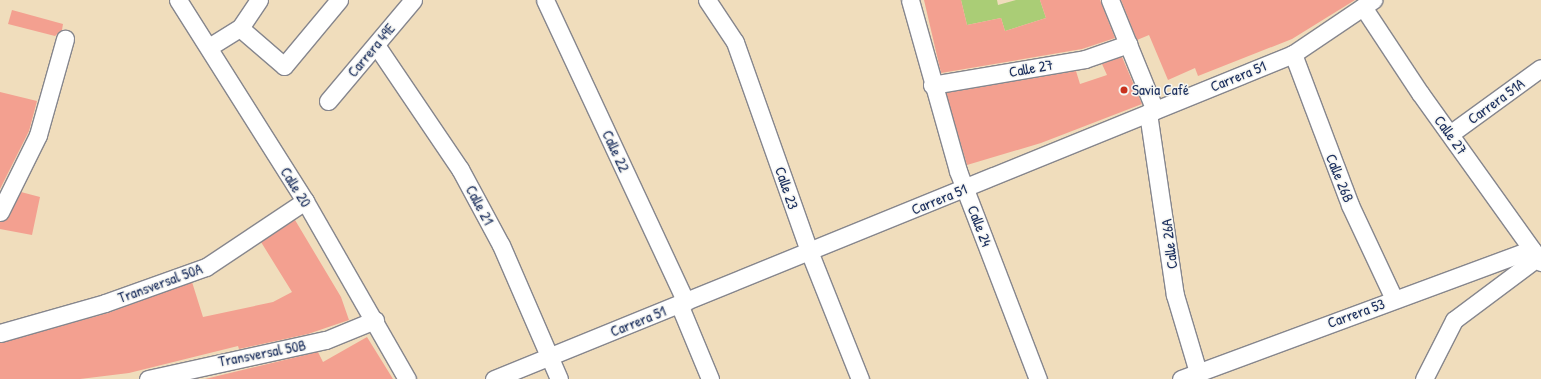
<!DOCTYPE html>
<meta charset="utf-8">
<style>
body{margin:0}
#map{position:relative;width:1541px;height:379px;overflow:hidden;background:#f0ddbc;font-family:"Patrick Hand",sans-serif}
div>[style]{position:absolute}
.green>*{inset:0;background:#aacd76}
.building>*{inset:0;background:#f3a090}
.roads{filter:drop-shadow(1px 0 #86868d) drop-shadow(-1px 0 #86868d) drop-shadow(0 1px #86868d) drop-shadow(0 -1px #86868d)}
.minor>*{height:17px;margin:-8.5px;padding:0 8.5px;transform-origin:8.5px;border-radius:8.5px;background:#fff}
.dots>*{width:11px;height:11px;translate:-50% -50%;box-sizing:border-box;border:2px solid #f6f6f2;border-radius:50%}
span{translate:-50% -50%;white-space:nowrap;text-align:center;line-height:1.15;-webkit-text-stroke:3px #f6f6f2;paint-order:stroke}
.street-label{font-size:15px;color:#1b2f5e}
.poi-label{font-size:15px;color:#1b2f5e}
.left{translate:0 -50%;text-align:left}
</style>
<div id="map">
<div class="green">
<div style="clip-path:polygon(961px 0,997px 0,998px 5px,1016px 0,1040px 0,1046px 18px,1005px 31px,1001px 18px,967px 25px)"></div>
</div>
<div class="building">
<div style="clip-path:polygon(924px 0,961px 0,967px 25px,1001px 18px,1005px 31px,1046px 18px,1040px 0,1100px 0,1115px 38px,1082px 49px,941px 73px)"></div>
<div style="clip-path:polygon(1121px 0,1355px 0,1292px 39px,1198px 76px,1195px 68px,1168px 80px,1149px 35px,1137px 40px)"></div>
<div style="clip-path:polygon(12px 10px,63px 24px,62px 30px,55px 36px,8px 24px)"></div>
<div style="clip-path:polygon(1122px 57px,1142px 104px,1041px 143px,967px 165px,946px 93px,1076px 71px,1080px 84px,1107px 75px,1102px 64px)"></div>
<div style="clip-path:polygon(0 92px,37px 101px,29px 131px,0 189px)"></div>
<div style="clip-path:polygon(21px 192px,40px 197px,32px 235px,0 229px,0 222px,9px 217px)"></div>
<div style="clip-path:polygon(295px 220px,341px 297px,349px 320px,308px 334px,239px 349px,238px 346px,129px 373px,80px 379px,0 379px,0 343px,108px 313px,192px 282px,203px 317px,273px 302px,292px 292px,261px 242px)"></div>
<div style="clip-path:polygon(367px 337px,393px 379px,205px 379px,318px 352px,323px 362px)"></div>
</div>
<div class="roads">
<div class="minor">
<div style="left:178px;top:0;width:238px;rotate:57.7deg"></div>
<div style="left:305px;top:201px;width:205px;rotate:60.2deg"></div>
<div style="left:545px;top:0;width:333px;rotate:65deg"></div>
<div style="left:707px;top:0;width:50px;rotate:56.3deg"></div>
<div style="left:735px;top:42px;width:222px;rotate:70.5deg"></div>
<div style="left:809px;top:251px;width:138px;rotate:68.3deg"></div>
<div style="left:910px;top:0;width:178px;rotate:74.3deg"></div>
<div style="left:958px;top:171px;width:223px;rotate:69deg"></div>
<div style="left:1110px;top:0;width:119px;rotate:67.8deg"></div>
<div style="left:1363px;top:7px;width:103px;rotate:56.5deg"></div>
<div style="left:1420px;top:93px;width:208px;rotate:54.4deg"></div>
<div style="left:240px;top:28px;width:58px;rotate:40.8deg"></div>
<div style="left:284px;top:66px;width:86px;rotate:-50.2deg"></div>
<div style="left:376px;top:45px;width:150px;rotate:55.9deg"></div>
<div style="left:460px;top:169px;width:86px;rotate:61.7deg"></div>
<div style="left:501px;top:245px;width:146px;rotate:66.6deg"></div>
<div style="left:209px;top:47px;width:36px;rotate:-32deg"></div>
<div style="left:240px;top:28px;width:34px;rotate:-56deg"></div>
<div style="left:1293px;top:54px;width:161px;rotate:69.3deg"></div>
<div style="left:1350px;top:205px;width:104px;rotate:64.9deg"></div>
<div style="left:932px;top:85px;width:155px;rotate:-9.6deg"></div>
<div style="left:1085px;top:59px;width:46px;rotate:-19.2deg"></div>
<div style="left:328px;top:101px;width:132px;rotate:-49.9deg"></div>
<div style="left:1148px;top:113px;width:184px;rotate:81.6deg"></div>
<div style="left:1175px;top:295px;width:80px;rotate:73.4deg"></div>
<div style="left:1450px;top:134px;width:112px;rotate:-36deg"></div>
<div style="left:0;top:212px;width:86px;rotate:-63.7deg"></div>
<div style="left:38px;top:135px;width:100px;rotate:-74.3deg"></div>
<div style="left:679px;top:304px;width:81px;rotate:67.5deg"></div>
<div style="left:0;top:333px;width:109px;rotate:-15.9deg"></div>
<div style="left:105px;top:303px;width:107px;rotate:-19.6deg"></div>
<div style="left:206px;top:267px;width:119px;rotate:-33.7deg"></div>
<div style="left:148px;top:379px;width:182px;rotate:-12.4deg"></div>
<div style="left:326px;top:340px;width:53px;rotate:-22.2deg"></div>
<div style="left:494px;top:379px;width:863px;rotate:-22.13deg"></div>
<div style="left:1293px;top:54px;width:97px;rotate:-34deg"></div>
<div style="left:1181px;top:379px;width:374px;rotate:-20.3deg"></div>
<div style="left:1424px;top:379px;width:66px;rotate:-63deg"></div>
<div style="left:1454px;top:320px;width:109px;rotate:-36.8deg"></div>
</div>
</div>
<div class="dots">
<div style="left:1124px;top:90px;background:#c8321e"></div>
</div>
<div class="street-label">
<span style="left:371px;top:50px;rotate:-50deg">Carrera 49E</span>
<span style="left:1031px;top:68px;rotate:-10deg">Calle 27</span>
<span style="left:1238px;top:76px;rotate:-22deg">Carrera 51</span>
<span style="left:1496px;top:101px;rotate:-36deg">Carrera 51A</span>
<span style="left:1451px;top:135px;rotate:54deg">Calle 27</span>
<span style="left:616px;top:151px;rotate:65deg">Calle 22</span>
<span style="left:1340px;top:178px;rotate:68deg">Calle 26B</span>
<span style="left:296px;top:187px;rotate:58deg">Calle 20</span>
<span style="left:787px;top:188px;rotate:71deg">Calle 23</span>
<span style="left:939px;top:199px;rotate:-22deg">Carrera 51</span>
<span style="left:480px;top:205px;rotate:62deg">Calle 21</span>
<span style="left:980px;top:226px;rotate:69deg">Calle 24</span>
<span style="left:1169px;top:244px;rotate:-97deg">Calle 26A</span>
<span style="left:160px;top:283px;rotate:-20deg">Transversal 50A</span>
<span style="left:1356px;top:313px;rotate:-20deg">Carrera 53</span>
<span style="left:638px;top:321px;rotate:-22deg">Carrera 51</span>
<span style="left:262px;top:353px;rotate:-11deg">Transversal 50B</span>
</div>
<div class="poi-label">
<span class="left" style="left:1132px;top:90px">Savia Café</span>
</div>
</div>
